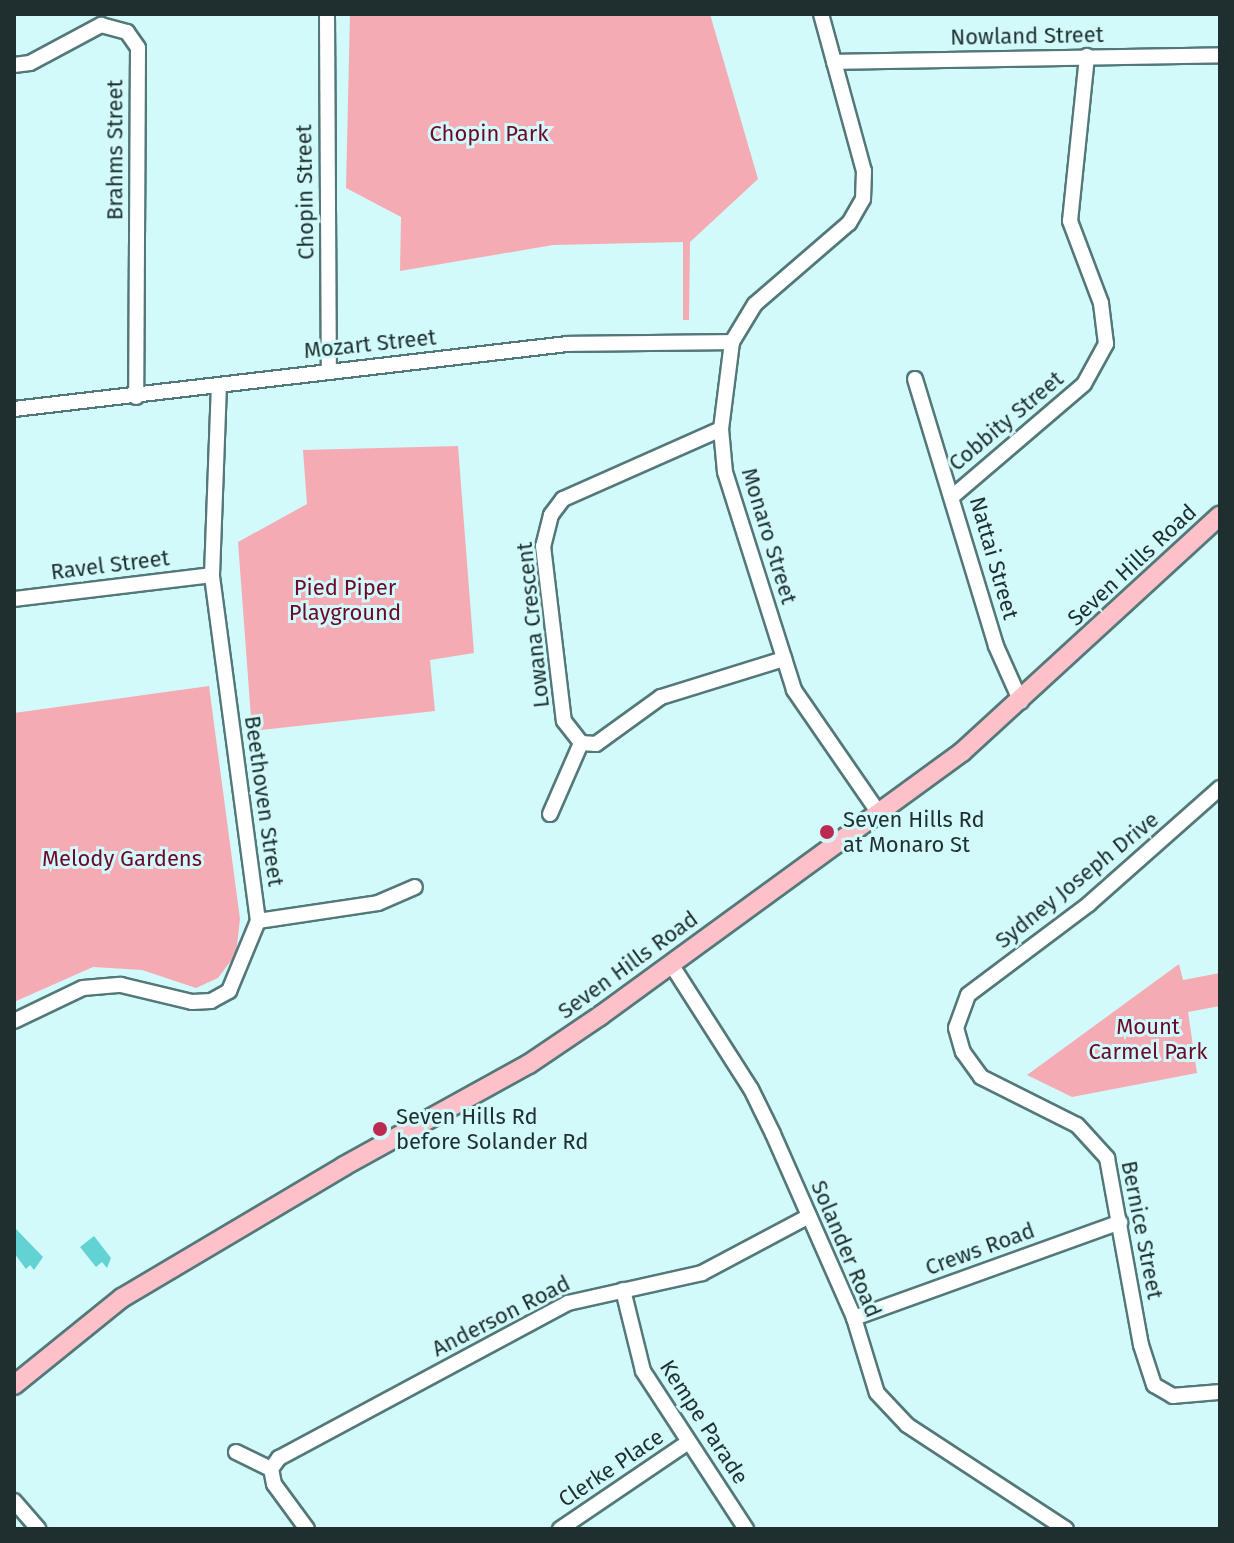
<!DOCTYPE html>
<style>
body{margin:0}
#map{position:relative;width:1234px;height:1543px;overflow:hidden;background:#d2fafa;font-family:"Fira Sans",sans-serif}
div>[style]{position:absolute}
.green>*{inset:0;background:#f5abb4}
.building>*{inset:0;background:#62d2d3}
.roads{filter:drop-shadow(2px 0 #547878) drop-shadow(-2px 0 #547878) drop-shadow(0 2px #547878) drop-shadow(0 -2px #547878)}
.minor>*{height:14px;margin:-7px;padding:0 7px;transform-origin:7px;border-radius:7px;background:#fff}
.major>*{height:18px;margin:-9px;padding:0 9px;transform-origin:9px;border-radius:9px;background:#fec1ca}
.dots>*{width:22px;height:22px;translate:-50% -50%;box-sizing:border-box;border:4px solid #d2fafa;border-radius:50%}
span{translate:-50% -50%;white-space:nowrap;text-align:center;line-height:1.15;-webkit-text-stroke:6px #d2fafa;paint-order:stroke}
.street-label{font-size:22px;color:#1f2f2f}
.park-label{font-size:22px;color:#6d0828}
.poi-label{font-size:22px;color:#1f2f2f}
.left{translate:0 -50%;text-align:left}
.frame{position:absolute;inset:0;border:16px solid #1f2f2f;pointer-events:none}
</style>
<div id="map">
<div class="green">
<div style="clip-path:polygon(350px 14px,710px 14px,758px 179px,690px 242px,689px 320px,683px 320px,683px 242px,553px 245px,400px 271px,401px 217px,346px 188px)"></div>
<div style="clip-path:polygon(458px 446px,474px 653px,430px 660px,435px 711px,252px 731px,238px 542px,307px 504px,303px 450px)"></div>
<div style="clip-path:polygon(209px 686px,240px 919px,236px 954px,218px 978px,196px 988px,142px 970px,93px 967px,14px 1002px,14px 713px)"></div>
<div style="clip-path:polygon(1179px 964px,1183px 980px,1220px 973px,1220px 1006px,1188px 1012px,1197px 1073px,1072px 1097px,1027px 1075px)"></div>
</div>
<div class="building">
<div style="clip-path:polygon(16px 1229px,43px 1257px,34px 1270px,30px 1265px,26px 1269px,14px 1253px)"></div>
<div style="clip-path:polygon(94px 1236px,111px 1258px,107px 1268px,102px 1262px,96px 1267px,80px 1247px)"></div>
</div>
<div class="roads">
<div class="minor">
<div style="left:327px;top:14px;width:355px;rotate:89.7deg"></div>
<div style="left:821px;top:14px;width:163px;rotate:74.7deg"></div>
<div style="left:864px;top:171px;width:28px;rotate:92deg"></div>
<div style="left:863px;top:199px;width:28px;rotate:120deg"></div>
<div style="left:849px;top:223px;width:124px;rotate:139.2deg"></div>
<div style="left:755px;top:304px;width:44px;rotate:121.2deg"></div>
<div style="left:732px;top:342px;width:88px;rotate:97.2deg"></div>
<div style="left:721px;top:429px;width:43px;rotate:84.7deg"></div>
<div style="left:725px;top:472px;width:229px;rotate:72.4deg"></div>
<div style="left:794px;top:690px;width:150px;rotate:55.4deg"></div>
<div style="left:834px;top:62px;width:386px;rotate:-1deg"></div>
<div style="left:14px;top:65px;width:16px;rotate:-7deg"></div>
<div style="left:30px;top:63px;width:81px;rotate:-28.2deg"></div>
<div style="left:101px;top:25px;width:27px;rotate:15deg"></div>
<div style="left:127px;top:32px;width:19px;rotate:55deg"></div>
<div style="left:138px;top:48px;width:349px;rotate:90.3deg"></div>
<div style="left:915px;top:379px;width:279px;rotate:73.1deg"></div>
<div style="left:996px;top:646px;width:61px;rotate:65.9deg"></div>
<div style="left:14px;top:409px;width:557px;rotate:-6.7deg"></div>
<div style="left:567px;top:344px;width:165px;rotate:-0.7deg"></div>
<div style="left:721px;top:429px;width:173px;rotate:156.1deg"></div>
<div style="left:563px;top:499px;width:20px;rotate:127deg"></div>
<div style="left:551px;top:515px;width:32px;rotate:104deg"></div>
<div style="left:543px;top:546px;width:176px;rotate:83.2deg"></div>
<div style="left:564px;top:721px;width:28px;rotate:52deg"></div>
<div style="left:581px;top:743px;width:15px;rotate:4deg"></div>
<div style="left:596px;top:744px;width:80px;rotate:-35.9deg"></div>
<div style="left:661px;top:697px;width:129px;rotate:-17.2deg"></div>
<div style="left:953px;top:496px;width:172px;rotate:-40.5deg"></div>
<div style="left:1084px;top:384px;width:46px;rotate:-61.2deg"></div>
<div style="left:1106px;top:344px;width:41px;rotate:-97deg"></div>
<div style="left:1101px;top:303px;width:88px;rotate:-110.7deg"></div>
<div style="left:1070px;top:221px;width:166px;rotate:-84.1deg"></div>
<div style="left:14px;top:599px;width:199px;rotate:-6.9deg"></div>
<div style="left:1220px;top:788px;width:175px;rotate:138.5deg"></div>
<div style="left:1089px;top:904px;width:151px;rotate:143.1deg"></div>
<div style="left:968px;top:995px;width:35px;rotate:110deg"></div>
<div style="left:956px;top:1028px;width:25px;rotate:74deg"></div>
<div style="left:963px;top:1052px;width:31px;rotate:54deg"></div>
<div style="left:981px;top:1077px;width:107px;rotate:26.6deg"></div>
<div style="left:1077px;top:1125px;width:45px;rotate:47.7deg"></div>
<div style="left:1107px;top:1158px;width:190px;rotate:79.7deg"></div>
<div style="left:1141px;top:1345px;width:42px;rotate:72deg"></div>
<div style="left:1154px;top:1385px;width:22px;rotate:30deg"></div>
<div style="left:1173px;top:1396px;width:47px;rotate:-4.9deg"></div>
<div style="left:550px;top:814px;width:77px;rotate:-66.4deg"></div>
<div style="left:258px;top:921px;width:121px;rotate:-8.5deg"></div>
<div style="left:378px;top:903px;width:40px;rotate:-23.4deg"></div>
<div style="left:671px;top:964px;width:148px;rotate:57.4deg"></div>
<div style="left:751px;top:1089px;width:50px;rotate:63.9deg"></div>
<div style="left:773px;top:1134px;width:201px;rotate:66.2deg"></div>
<div style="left:854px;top:1318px;width:78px;rotate:73deg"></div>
<div style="left:877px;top:1393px;width:44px;rotate:46.8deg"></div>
<div style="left:907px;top:1425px;width:190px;rotate:33.2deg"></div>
<div style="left:14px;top:1021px;width:76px;rotate:-25.6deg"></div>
<div style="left:83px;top:988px;width:38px;rotate:-5deg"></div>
<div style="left:121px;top:985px;width:73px;rotate:13.5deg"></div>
<div style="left:192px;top:1002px;width:19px;rotate:-3deg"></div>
<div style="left:211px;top:1001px;width:21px;rotate:-29deg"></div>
<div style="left:229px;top:991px;width:76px;rotate:-67.5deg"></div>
<div style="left:258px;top:921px;width:349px;rotate:-97.6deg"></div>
<div style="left:212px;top:575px;width:190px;rotate:-87.9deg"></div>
<div style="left:623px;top:1290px;width:83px;rotate:76.1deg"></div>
<div style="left:643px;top:1371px;width:189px;rotate:56.9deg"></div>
<div style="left:854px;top:1318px;width:283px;rotate:-19.8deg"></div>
<div style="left:236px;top:1452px;width:39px;rotate:26deg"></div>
<div style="left:14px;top:1501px;width:37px;rotate:49deg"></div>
<div style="left:307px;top:1529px;width:56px;rotate:-126.3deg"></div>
<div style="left:274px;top:1484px;width:15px;rotate:-101deg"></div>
<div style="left:271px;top:1469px;width:14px;rotate:-54deg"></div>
<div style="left:279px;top:1458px;width:328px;rotate:-28.2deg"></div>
<div style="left:568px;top:1303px;width:137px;rotate:-12.6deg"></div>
<div style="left:702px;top:1273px;width:121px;rotate:-28deg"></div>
<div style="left:560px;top:1529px;width:153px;rotate:-34.1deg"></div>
</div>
<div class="major">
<div style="left:14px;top:1385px;width:139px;rotate:-38.9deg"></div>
<div style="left:122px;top:1298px;width:258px;rotate:-30.7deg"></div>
<div style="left:344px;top:1166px;width:211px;rotate:-28.9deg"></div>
<div style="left:529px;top:1064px;width:86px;rotate:-34.1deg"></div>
<div style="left:600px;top:1016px;width:448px;rotate:-36.1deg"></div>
<div style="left:962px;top:752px;width:350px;rotate:-42.5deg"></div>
</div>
</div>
<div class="dots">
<div style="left:827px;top:832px;background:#bb2b51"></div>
<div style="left:380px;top:1129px;background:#bb2b51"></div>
</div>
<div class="street-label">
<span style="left:1027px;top:36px;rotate:-1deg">Nowland Street</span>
<span style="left:115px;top:150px;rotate:-90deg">Brahms Street</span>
<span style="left:305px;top:192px;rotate:-91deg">Chopin Street</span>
<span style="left:370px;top:344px;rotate:-6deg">Mozart Street</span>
<span style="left:1006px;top:421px;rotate:-40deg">Cobbity Street</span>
<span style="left:769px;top:536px;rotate:73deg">Monaro Street</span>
<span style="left:994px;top:558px;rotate:74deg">Nattai Street</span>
<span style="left:110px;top:565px;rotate:-7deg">Ravel Street</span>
<span style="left:1132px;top:565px;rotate:-43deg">Seven Hills Road</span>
<span style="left:533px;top:625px;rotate:-96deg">Lowana Crescent</span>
<span style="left:264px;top:801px;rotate:82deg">Beethoven Street</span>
<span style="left:1077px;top:880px;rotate:-39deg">Sydney Joseph Drive</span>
<span style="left:628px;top:965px;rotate:-36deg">Seven Hills Road</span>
<span style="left:1142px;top:1230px;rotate:79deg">Bernice Street</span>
<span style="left:846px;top:1249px;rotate:67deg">Solander Road</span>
<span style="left:980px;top:1249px;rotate:-20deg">Crews Road</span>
<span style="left:501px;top:1316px;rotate:-27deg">Anderson Road</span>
<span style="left:704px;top:1422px;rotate:57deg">Kempe Parade</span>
<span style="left:611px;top:1468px;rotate:-34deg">Clerke Place</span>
</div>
<div class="park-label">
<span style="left:489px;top:134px">Chopin Park</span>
<span style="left:345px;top:600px">Pied Piper<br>Playground</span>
<span style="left:122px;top:859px">Melody Gardens</span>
<span style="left:1148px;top:1039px">Mount<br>Carmel Park</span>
</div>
<div class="poi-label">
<span class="left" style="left:843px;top:832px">Seven Hills Rd<br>at Monaro St</span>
<span class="left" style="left:396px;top:1129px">Seven Hills Rd<br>before Solander Rd</span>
</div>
<div class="frame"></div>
</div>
